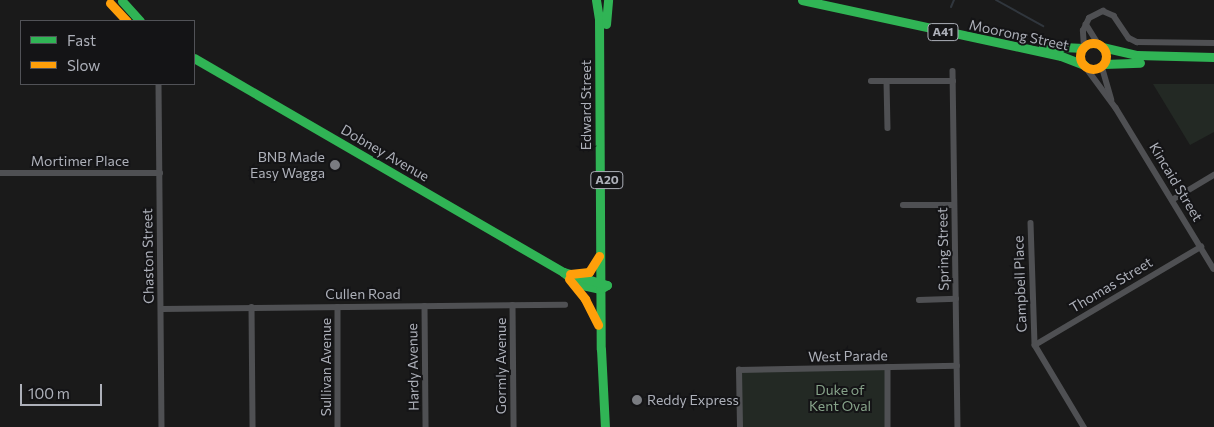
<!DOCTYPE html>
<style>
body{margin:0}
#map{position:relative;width:1214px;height:427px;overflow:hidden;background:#1a1a1a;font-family:Commissioner,sans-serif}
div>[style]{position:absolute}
.green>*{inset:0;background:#232924}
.stream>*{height:2px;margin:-1px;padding:0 1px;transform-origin:1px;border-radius:1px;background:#30363d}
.street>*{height:5.5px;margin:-2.75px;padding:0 2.75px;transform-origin:2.75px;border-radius:2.75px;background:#4f5053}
.fast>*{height:9px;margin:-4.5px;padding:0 4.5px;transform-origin:4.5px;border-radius:4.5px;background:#30b455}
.slow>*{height:9px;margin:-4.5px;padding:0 4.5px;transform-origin:4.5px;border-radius:4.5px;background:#ff9f0a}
.slow>.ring{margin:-4.5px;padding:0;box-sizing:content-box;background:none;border:9px solid #ff9f0a;border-radius:50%}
.dots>*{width:14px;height:14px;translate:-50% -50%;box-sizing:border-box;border:2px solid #141416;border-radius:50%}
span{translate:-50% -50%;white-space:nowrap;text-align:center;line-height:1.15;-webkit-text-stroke:4px #141416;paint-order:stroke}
.shield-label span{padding:1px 4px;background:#141416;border:1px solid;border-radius:4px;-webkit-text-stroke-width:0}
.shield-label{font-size:12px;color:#adb0b9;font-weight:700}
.street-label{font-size:14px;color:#adb0b9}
.poi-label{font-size:14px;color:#adb0b9}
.right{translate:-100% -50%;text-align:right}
.left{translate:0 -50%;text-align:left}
.park-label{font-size:14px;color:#86a289}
.legend{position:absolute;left:20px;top:20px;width:175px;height:65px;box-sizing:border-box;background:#141416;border:1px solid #515257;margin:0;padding:6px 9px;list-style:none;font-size:15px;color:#adb0b9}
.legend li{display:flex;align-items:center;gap:10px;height:25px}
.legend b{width:25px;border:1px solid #515257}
.scale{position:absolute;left:20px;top:384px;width:82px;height:22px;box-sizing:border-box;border:2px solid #adb0b9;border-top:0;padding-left:6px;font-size:15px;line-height:18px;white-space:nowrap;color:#adb0b9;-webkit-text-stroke:4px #141416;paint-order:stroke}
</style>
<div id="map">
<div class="green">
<div style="clip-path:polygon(1153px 84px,1214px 84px,1214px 132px,1190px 145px)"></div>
<div style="clip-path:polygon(888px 367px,888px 427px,740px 427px,739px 370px)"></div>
</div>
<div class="stream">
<div style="left:996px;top:0;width:54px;rotate:29deg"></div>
<div style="left:951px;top:7px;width:8px;rotate:-67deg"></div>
</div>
<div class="street">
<div style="left:1086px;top:24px;width:25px;rotate:58deg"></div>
<div style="left:1084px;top:47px;width:16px;rotate:-94deg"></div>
<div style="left:1083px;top:31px;width:14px;rotate:-65deg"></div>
<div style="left:1089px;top:18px;width:16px;rotate:-27deg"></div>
<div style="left:1103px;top:11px;width:12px;rotate:24deg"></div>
<div style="left:1114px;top:16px;width:27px;rotate:56deg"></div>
<div style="left:1129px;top:38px;width:9px;rotate:27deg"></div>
<div style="left:1137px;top:42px;width:77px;rotate:0.7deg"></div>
<div style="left:1085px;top:66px;width:52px;rotate:53.6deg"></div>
<div style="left:1116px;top:108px;width:188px;rotate:58.7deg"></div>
<div style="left:1102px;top:66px;width:35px;rotate:74deg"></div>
<div style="left:953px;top:71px;width:356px;rotate:89.2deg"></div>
<div style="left:871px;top:81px;width:82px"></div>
<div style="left:887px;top:81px;width:47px;rotate:88.8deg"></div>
<div style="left:159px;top:84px;width:343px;rotate:89.5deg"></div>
<div style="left:0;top:173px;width:160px"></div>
<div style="left:1172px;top:200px;width:49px;rotate:-30.8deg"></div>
<div style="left:903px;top:205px;width:51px"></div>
<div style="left:1031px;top:223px;width:122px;rotate:88.1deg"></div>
<div style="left:1035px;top:345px;width:96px;rotate:59.1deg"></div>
<div style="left:919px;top:300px;width:37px;rotate:-2deg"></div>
<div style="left:513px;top:305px;width:122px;rotate:89.5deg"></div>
<div style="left:425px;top:306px;width:121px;rotate:89.5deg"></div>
<div style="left:252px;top:307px;width:120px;rotate:89.5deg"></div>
<div style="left:338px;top:307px;width:120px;rotate:90deg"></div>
<div style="left:162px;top:309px;width:403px;rotate:-0.6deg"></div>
<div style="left:1035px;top:345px;width:193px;rotate:-30.6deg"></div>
<div style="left:888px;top:367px;width:60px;rotate:90deg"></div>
<div style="left:740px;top:427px;width:57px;rotate:-91deg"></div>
<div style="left:739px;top:370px;width:218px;rotate:-1.1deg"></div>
</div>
<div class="fast">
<div style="left:596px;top:0;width:19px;rotate:81deg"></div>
<div style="left:599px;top:19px;width:330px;rotate:89.7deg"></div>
<div style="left:601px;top:349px;width:78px;rotate:87.1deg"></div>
<div style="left:802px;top:0;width:265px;rotate:12.2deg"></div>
<div style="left:1061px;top:56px;width:25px;rotate:21deg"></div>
<div style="left:122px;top:1px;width:27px;rotate:48deg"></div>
<div style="left:606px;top:24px;width:24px;rotate:-85deg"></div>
<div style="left:1043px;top:46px;width:40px;rotate:2.9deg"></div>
<div style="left:1102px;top:47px;width:36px;rotate:13deg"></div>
<div style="left:1137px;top:55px;width:77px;rotate:1.5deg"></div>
<div style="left:194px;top:58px;width:427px;rotate:30.1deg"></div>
<div style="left:563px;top:272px;width:19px;rotate:39deg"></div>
<div style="left:578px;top:284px;width:23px;rotate:13deg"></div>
<div style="left:600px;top:289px;width:8px;rotate:-30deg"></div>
<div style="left:607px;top:285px;width:46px;rotate:-163.5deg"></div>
<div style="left:1104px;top:64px;width:36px;rotate:-2deg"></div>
</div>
<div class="slow">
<div style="left:110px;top:3px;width:25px;rotate:47deg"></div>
<div class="ring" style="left:1080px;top:43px;width:17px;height:17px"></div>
<div style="left:570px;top:274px;width:19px;rotate:-6deg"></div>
<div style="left:589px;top:272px;width:19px;rotate:-58deg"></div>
<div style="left:569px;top:279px;width:26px;rotate:51deg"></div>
<div style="left:585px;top:299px;width:29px;rotate:63deg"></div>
</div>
<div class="dots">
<div style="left:335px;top:165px;background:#7a7c81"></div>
<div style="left:637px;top:400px;background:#7a7c81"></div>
</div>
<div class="shield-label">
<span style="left:943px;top:32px">A41</span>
<span style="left:607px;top:180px">A20</span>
</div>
<div class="street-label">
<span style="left:1019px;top:35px;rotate:12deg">Moorong Street</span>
<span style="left:586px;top:105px;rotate:-90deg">Edward Street</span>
<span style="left:385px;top:153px;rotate:30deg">Dobney Avenue</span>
<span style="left:80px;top:161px">Mortimer Place</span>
<span style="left:1176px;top:182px;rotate:59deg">Kincaid Street</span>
<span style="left:943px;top:249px;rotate:-91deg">Spring Street</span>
<span style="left:148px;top:256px;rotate:-91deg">Chaston Street</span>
<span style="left:1020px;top:284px;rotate:-92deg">Campbell Place</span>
<span style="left:1111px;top:285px;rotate:-31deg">Thomas Street</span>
<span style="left:363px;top:294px">Cullen Road</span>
<span style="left:848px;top:356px;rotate:-1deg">West Parade</span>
<span style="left:501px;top:366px;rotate:-90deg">Gormly Avenue</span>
<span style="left:326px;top:367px;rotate:-90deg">Sullivan Avenue</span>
<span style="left:413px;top:367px;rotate:-91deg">Hardy Avenue</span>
</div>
<div class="poi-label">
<span class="right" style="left:325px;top:165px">BNB Made<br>Easy Wagga</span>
<span class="left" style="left:647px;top:400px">Reddy Express</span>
</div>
<div class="park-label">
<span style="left:840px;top:398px">Duke of<br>Kent Oval</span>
</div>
<ul class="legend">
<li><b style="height:6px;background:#30b455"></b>Fast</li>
<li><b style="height:6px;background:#ff9f0a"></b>Slow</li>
</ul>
<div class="scale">100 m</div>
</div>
